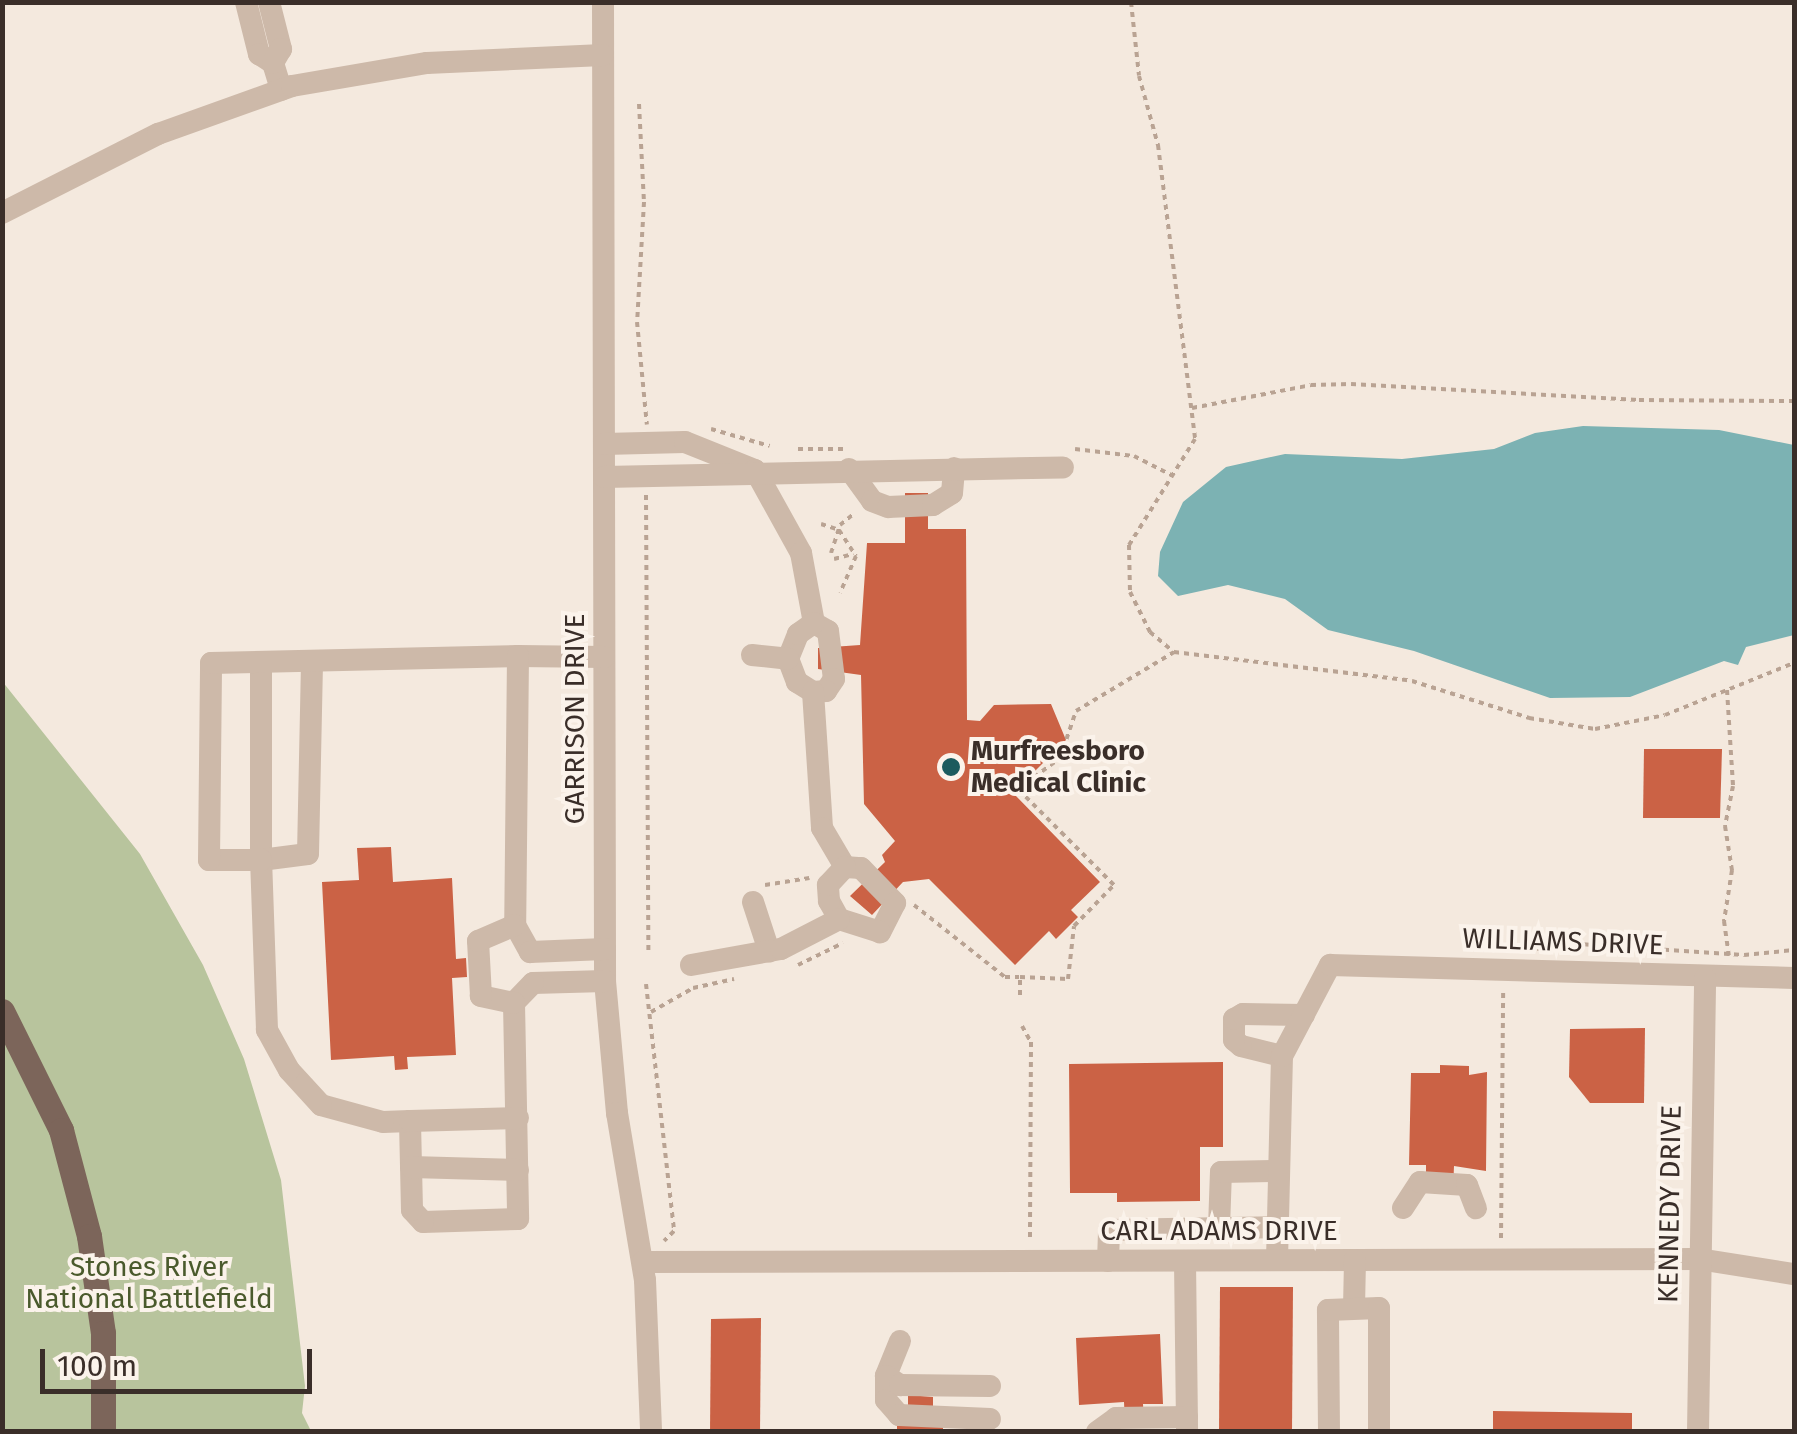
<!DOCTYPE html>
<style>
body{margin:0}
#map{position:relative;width:1797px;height:1434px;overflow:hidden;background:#f4e9de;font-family:"Fira Sans",sans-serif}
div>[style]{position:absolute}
.green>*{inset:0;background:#b8c49d}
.water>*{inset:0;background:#7cb2b3}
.building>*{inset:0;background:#cb6245}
.path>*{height:4px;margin-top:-2px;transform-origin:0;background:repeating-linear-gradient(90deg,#b9a393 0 5px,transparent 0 10px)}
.minor>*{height:22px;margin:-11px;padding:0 11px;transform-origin:11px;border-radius:11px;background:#cdb9a9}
.major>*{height:25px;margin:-12.5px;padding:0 12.5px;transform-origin:12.5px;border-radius:12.5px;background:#7c655a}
.dots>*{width:28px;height:28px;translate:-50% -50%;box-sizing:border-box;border:5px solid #fbf3eb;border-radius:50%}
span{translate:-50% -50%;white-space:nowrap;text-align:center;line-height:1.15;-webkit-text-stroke:8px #fbf3eb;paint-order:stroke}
.street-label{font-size:28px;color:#3a2e29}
.poi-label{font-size:28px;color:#3a2e29;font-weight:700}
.left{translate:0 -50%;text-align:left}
.park-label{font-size:28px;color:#4a5a2c}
.frame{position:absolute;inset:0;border:5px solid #3a2e29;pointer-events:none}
.scale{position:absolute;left:40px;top:1349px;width:272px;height:45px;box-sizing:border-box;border:5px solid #3a2e29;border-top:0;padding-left:12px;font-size:30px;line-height:35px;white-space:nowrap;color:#3a2e29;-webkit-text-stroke:8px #fbf3eb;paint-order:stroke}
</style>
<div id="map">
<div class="green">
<div style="clip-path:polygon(2px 681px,140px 854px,203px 965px,244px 1059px,281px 1180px,305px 1386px,302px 1413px,311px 1431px,3px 1431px)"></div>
</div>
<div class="water">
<div style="clip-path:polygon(1583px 426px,1719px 430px,1794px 445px,1794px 635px,1746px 647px,1738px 665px,1724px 661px,1630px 697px,1550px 698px,1414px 651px,1328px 630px,1285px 599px,1228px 585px,1178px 596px,1158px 576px,1160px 552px,1183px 502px,1226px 467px,1285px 454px,1402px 459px,1494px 449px,1535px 433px)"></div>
</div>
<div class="building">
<div style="clip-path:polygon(905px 493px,928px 493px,928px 529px,966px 529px,967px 720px,980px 721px,994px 705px,1051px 704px,1066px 740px,1013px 793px,1100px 882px,1071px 910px,1078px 917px,1056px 939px,1049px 931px,1015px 965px,929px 879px,903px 882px,872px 915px,850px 896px,885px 862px,882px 855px,895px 841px,864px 804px,861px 675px,818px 669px,818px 648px,860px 645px,867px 543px,905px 543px)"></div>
<div style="clip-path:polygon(1644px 749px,1722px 749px,1720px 818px,1643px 818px)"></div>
<div style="clip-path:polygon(391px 847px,393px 882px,452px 878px,456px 959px,466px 958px,467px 977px,452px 978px,456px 1055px,407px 1057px,408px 1069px,395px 1070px,394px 1056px,331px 1060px,322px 882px,359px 880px,357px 848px)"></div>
<div style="clip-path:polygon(1645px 1028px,1644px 1103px,1590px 1103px,1569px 1077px,1570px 1029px)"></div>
<div style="clip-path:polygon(1223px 1062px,1223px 1147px,1200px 1147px,1200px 1201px,1117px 1202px,1117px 1193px,1070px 1193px,1069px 1064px)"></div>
<div style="clip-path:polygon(1440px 1065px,1469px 1066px,1469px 1075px,1487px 1072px,1486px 1171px,1454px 1166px,1453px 1191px,1426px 1191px,1426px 1165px,1409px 1165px,1411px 1073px,1440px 1073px)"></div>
<div style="clip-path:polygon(1220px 1287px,1293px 1287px,1292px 1432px,1219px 1432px)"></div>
<div style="clip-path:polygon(761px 1318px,760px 1432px,710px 1432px,711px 1319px)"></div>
<div style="clip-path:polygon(1160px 1334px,1163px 1404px,1143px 1404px,1144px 1423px,1125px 1424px,1124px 1402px,1079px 1405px,1076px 1338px)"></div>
<div style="clip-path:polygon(908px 1395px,933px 1397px,933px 1425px,943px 1425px,943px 1432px,897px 1432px,897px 1423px,908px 1422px)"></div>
<div style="clip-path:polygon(1493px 1411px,1632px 1413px,1632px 1432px,1493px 1432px)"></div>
</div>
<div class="path">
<div style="left:1131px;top:2px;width:74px;rotate:83.8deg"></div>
<div style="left:1139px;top:76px;width:72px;rotate:74.6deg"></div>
<div style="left:1158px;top:145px;width:296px;rotate:82.8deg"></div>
<div style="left:1195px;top:439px;width:125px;rotate:121.9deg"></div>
<div style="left:1129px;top:545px;width:47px;rotate:88.8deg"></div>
<div style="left:1130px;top:592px;width:45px;rotate:63.4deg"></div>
<div style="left:1150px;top:632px;width:31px;rotate:40deg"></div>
<div style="left:1174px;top:652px;width:240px;rotate:6.9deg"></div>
<div style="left:1412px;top:681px;width:123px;rotate:17.5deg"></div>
<div style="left:1529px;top:718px;width:67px;rotate:9.5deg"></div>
<div style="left:1595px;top:729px;width:71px;rotate:-11.3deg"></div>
<div style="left:1665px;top:715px;width:139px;rotate:-22deg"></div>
<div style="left:639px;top:104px;width:98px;rotate:87.1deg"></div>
<div style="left:644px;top:202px;width:120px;rotate:93.3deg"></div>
<div style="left:637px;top:322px;width:103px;rotate:84.5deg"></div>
<div style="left:1192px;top:408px;width:121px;rotate:-10.9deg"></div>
<div style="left:1311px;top:385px;width:40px;rotate:-1.4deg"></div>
<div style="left:1351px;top:384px;width:288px;rotate:3.2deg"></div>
<div style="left:1639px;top:400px;width:155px;rotate:0.4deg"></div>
<div style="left:711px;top:429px;width:61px;rotate:16.1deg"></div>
<div style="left:798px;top:449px;width:45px"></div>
<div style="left:1075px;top:449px;width:59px;rotate:6.8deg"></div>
<div style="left:1134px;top:456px;width:44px;rotate:27.1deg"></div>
<div style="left:646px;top:495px;width:455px;rotate:89.7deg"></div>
<div style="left:821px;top:524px;width:19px;rotate:18deg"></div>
<div style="left:839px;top:530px;width:31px;rotate:57deg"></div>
<div style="left:856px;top:556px;width:40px;rotate:113.4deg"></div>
<div style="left:831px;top:553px;width:29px;rotate:-72deg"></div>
<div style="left:840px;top:525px;width:19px;rotate:-39deg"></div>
<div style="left:834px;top:559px;width:20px;rotate:-15deg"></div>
<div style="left:1727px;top:690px;width:96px;rotate:86.4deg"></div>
<div style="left:1733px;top:786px;width:41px;rotate:101.3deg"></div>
<div style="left:1725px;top:826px;width:45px;rotate:81deg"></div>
<div style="left:1732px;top:870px;width:52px;rotate:98.9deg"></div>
<div style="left:1724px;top:921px;width:35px;rotate:82deg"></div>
<div style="left:765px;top:885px;width:45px;rotate:-9deg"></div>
<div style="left:914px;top:905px;width:116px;rotate:38.4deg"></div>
<div style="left:1005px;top:977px;width:14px"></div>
<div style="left:1537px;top:949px;width:28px;rotate:-13deg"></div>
<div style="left:1564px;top:943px;width:180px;rotate:3.8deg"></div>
<div style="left:1744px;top:955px;width:50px;rotate:-5.7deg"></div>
<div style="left:798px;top:965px;width:50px;rotate:-26.1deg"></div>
<div style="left:646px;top:984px;width:249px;rotate:83.5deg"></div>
<div style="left:674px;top:1231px;width:14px;rotate:135deg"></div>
<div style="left:1020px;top:995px;width:18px;rotate:-90deg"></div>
<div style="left:1020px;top:977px;width:48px;rotate:2.4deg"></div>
<div style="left:1068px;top:979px;width:53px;rotate:-83.5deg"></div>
<div style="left:1074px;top:926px;width:57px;rotate:-45.7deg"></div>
<div style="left:1114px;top:885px;width:136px;rotate:-135deg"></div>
<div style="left:1018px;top:789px;width:52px;rotate:-36.4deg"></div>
<div style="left:1060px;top:758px;width:50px;rotate:-71.2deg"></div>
<div style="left:1076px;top:711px;width:114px;rotate:-31deg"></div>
<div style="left:651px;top:1012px;width:48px;rotate:-29.7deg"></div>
<div style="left:693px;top:988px;width:42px;rotate:-12.4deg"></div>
<div style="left:1022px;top:1026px;width:18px;rotate:61deg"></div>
<div style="left:1031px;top:1042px;width:200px;rotate:90.3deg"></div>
<div style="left:1501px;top:1238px;width:249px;rotate:-89.5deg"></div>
</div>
<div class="minor">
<div style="left:246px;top:2px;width:54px;rotate:76deg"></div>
<div style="left:259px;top:54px;width:17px;rotate:33deg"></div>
<div style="left:273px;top:63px;width:28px;rotate:73deg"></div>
<div style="left:269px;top:2px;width:49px;rotate:75.7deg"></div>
<div style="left:281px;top:49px;width:16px;rotate:120deg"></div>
<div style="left:603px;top:2px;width:979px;rotate:89.88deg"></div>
<div style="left:605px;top:981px;width:133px;rotate:84.8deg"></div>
<div style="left:617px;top:1113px;width:169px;rotate:80.5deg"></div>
<div style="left:645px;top:1280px;width:152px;rotate:87.7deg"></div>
<div style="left:2px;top:213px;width:175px;rotate:-26.9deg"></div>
<div style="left:158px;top:134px;width:142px;rotate:-19.7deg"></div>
<div style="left:292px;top:86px;width:137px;rotate:-9.7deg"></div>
<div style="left:427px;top:63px;width:176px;rotate:-2.6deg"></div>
<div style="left:604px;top:444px;width:81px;rotate:-1.4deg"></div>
<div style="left:685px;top:442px;width:75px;rotate:21.8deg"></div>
<div style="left:755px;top:470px;width:95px;rotate:61deg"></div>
<div style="left:801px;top:553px;width:71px;rotate:79.5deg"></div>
<div style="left:814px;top:623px;width:16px;rotate:30deg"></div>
<div style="left:828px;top:631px;width:48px;rotate:82.9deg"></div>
<div style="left:834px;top:679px;width:14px;rotate:124deg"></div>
<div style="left:826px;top:691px;width:13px;rotate:176deg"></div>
<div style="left:813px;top:692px;width:19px;rotate:-148deg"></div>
<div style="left:797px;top:682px;width:25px;rotate:-111deg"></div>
<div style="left:788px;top:659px;width:27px;rotate:-68deg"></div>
<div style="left:798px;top:634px;width:19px;rotate:-35deg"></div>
<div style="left:849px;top:469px;width:39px;rotate:54deg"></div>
<div style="left:872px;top:501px;width:17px;rotate:21deg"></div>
<div style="left:888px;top:507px;width:45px;rotate:-2.5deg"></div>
<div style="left:933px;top:505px;width:22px;rotate:-32deg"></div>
<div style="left:952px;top:493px;width:25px;rotate:-85deg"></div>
<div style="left:604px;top:477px;width:459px;rotate:-1.2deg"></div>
<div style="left:752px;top:655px;width:36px;rotate:6deg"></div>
<div style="left:518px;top:656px;width:86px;rotate:0.7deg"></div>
<div style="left:261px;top:662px;width:198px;rotate:90deg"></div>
<div style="left:261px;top:860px;width:47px;rotate:-7.3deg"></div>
<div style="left:308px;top:854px;width:193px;rotate:-88.8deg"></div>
<div style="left:813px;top:692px;width:136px;rotate:86.2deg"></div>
<div style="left:822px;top:828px;width:45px;rotate:59.5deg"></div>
<div style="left:845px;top:867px;width:16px;rotate:4deg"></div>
<div style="left:861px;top:868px;width:49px;rotate:45.8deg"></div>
<div style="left:895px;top:903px;width:33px;rotate:117deg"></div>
<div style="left:880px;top:932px;width:43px;rotate:-162.4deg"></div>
<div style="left:839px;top:919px;width:21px;rotate:-119deg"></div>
<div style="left:829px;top:901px;width:16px;rotate:-94deg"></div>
<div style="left:828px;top:885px;width:25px;rotate:-47deg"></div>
<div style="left:753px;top:902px;width:52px;rotate:71.9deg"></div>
<div style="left:691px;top:965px;width:91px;rotate:-10.1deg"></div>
<div style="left:781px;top:949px;width:65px;rotate:-27.3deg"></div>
<div style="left:605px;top:981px;width:72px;rotate:178.4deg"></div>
<div style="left:533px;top:983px;width:28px;rotate:134deg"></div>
<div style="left:514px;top:1003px;width:216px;rotate:88.9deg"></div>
<div style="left:518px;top:1219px;width:95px;rotate:178.2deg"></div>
<div style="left:423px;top:1222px;width:16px;rotate:-133deg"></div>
<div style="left:412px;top:1210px;width:89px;rotate:-91.3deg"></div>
<div style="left:410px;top:1121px;width:27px;rotate:178deg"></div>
<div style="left:383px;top:1122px;width:64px;rotate:-164.7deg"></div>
<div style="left:321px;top:1105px;width:47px;rotate:-132.4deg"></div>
<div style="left:289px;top:1070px;width:46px;rotate:-118.8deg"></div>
<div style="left:267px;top:1030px;width:170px;rotate:-92deg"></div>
<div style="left:261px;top:860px;width:52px;rotate:180deg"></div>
<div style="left:209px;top:860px;width:197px;rotate:-89.4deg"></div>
<div style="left:211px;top:663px;width:307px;rotate:-1.3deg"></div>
<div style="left:518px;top:656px;width:269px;rotate:90.6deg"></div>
<div style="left:515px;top:925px;width:31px;rotate:61deg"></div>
<div style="left:530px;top:952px;width:75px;rotate:-2.3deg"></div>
<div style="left:514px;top:1003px;width:34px;rotate:-168deg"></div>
<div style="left:481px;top:996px;width:55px;rotate:-93.1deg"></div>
<div style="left:478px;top:941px;width:40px;rotate:-23.4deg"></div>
<div style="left:1282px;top:1056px;width:42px;rotate:-166.3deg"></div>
<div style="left:1241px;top:1046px;width:9px;rotate:-139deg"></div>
<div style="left:1234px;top:1040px;width:21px;rotate:-90deg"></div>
<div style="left:1234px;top:1019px;width:10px;rotate:-29deg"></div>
<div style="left:1243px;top:1014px;width:61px;rotate:0.9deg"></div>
<div style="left:410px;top:1121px;width:108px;rotate:-1.6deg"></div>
<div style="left:411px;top:1167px;width:107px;rotate:1.6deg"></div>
<div style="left:1403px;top:1208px;width:31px;rotate:-57deg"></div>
<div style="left:1420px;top:1182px;width:47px;rotate:3.7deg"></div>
<div style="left:1467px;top:1185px;width:25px;rotate:69deg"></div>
<div style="left:1219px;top:1228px;width:56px;rotate:-88deg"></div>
<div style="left:1221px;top:1172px;width:57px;rotate:-1deg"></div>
<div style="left:1277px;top:1260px;width:204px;rotate:-88.6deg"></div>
<div style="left:1282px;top:1056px;width:103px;rotate:-62.2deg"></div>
<div style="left:1330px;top:965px;width:464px;rotate:1.6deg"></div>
<div style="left:1108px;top:1261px;width:31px;rotate:-88deg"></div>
<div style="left:1109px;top:1230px;width:168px;rotate:-1deg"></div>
<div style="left:1185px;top:1261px;width:171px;rotate:89.3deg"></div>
<div style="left:643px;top:1262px;width:1056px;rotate:-0.16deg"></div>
<div style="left:1699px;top:1259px;width:96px;rotate:9deg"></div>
<div style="left:1354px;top:1308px;width:48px;rotate:-88.8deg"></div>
<div style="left:900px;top:1341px;width:38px;rotate:112deg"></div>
<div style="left:886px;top:1376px;width:24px;rotate:90deg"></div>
<div style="left:886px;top:1400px;width:20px;rotate:49deg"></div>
<div style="left:899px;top:1415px;width:91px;rotate:2.5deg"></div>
<div style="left:886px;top:1376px;width:17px;rotate:33deg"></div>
<div style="left:900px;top:1385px;width:90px;rotate:0.6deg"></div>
<div style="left:1097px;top:1432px;width:24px;rotate:-36deg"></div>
<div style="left:1116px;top:1418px;width:71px;rotate:-0.8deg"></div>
<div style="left:1329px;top:1432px;width:122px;rotate:-90.5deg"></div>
<div style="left:1328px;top:1310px;width:51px;rotate:-2.2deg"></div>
<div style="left:1379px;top:1308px;width:124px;rotate:90deg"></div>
<div style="left:1698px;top:1432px;width:454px;rotate:-89.1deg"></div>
</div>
<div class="major">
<div style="left:2px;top:1011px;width:133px;rotate:63.6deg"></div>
<div style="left:61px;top:1130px;width:110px;rotate:75.2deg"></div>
<div style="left:89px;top:1236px;width:98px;rotate:81.8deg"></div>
<div style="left:103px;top:1333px;width:99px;rotate:90deg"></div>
</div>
<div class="dots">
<div style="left:951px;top:767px;background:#1c5b5e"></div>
</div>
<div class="street-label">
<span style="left:575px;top:719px;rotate:-90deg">GARRISON DRIVE</span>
<span style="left:1563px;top:942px;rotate:2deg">WILLIAMS DRIVE</span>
<span style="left:1670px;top:1204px;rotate:-89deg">KENNEDY DRIVE</span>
<span style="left:1219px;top:1231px">CARL ADAMS DRIVE</span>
</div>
<div class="poi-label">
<span class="left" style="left:971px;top:767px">Murfreesboro<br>Medical Clinic</span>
</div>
<div class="park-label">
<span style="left:149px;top:1283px">Stones River<br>National Battlefield</span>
</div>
<div class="frame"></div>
<div class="scale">100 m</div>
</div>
